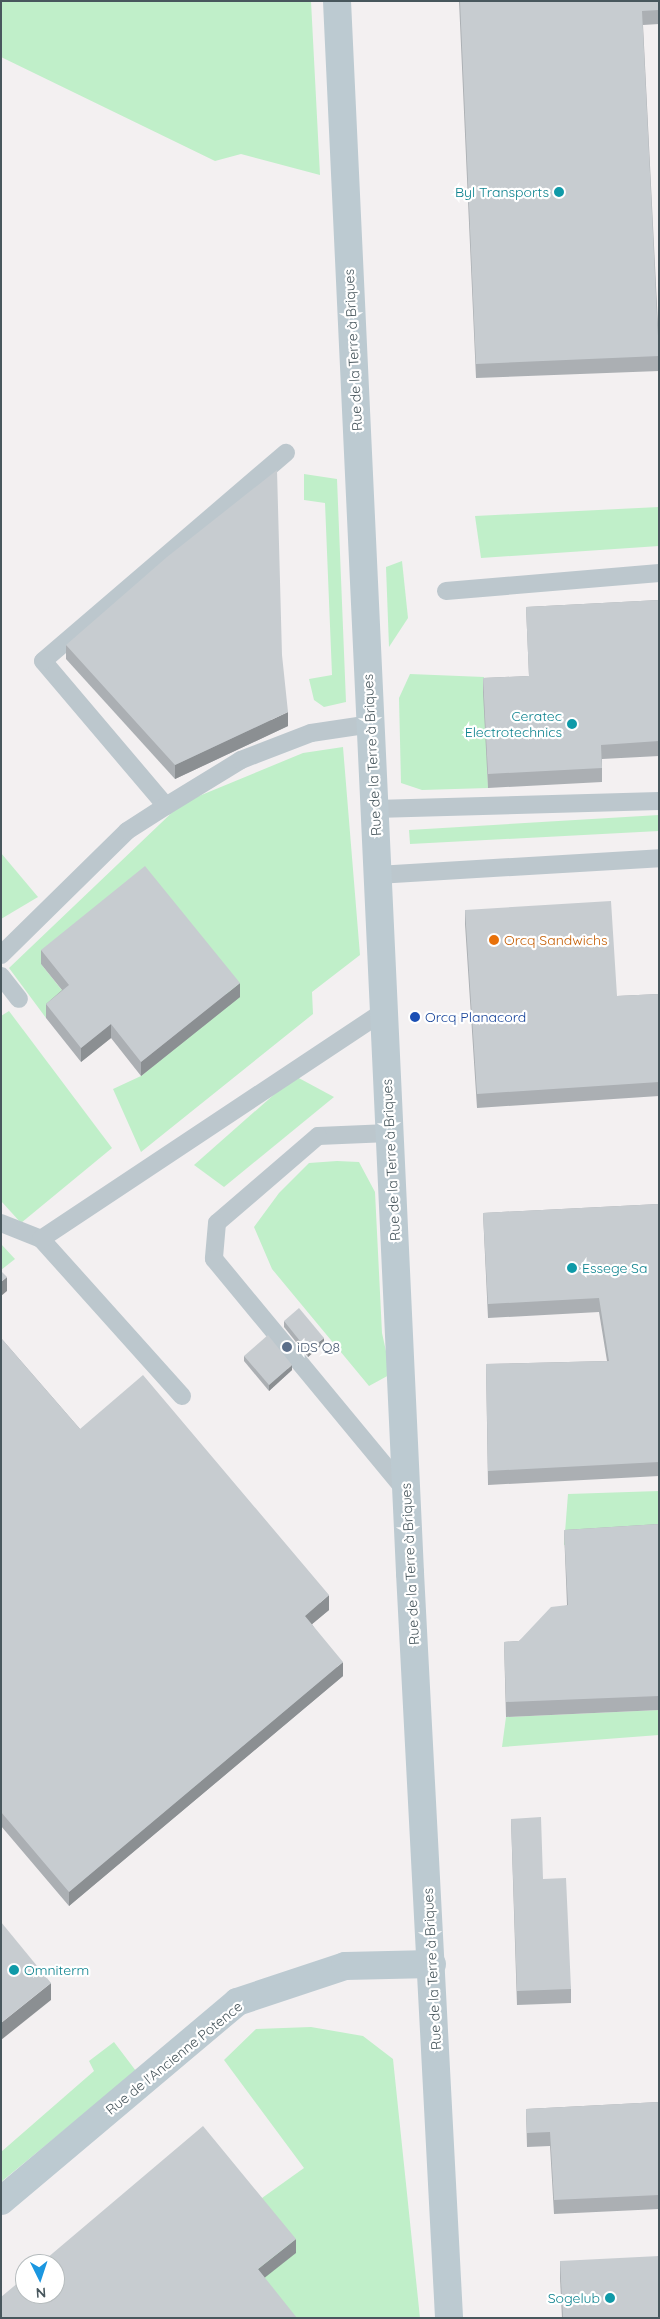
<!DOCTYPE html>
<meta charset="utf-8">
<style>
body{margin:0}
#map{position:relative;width:660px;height:2319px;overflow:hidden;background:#f3f0f1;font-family:Quicksand,sans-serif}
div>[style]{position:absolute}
.green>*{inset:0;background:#c0efc9}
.lane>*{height:18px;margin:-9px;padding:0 9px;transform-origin:9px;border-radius:9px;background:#bcc7cd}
.secondary>*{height:28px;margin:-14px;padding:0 14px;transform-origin:14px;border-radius:14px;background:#bccad1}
.wall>*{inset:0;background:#abafb3}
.shaded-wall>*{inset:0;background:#8b8f92}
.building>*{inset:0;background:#c7ccd0}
.dots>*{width:14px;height:14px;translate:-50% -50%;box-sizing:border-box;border:2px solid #fff;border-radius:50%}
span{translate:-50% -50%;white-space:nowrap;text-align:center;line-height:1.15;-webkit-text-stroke:4.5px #fff;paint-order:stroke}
.culture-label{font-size:14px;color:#0d838f}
.right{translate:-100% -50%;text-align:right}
.left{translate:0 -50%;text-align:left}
.street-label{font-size:14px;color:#48575d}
.food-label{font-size:14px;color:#c56008}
.transit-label{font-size:14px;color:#164399}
.service-label{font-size:14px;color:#4e5e75}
.frame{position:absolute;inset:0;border:2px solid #48575d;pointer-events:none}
.north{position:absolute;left:15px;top:2254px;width:50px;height:50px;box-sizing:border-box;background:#fff;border:1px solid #b6bcbe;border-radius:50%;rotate:176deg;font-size:14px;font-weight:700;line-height:20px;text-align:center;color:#48575d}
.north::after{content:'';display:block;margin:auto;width:18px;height:22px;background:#1c97e0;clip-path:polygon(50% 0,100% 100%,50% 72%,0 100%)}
</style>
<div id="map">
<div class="green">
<div style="clip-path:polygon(1px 1px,311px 1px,320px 175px,241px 154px,215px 161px,1px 57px)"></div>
<div style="clip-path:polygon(304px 474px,337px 479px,346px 702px,324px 707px,314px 700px,309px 679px,332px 675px,325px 503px,304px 500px)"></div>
<div style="clip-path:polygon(659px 507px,659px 546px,481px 558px,475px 516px)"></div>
<div style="clip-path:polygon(402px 561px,408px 618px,389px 647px,386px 567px)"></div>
<div style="clip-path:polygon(410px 674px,484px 677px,488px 788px,422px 790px,401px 783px,399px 698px)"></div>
<div style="clip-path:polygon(343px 747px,360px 955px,312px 992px,313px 1014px,141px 1152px,113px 1089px,141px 1076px,239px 996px,41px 964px,69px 999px,46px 1018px,9px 968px,182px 803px,303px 753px)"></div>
<div style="clip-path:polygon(659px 815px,659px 831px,410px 844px,409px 830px)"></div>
<div style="clip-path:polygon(1px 853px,38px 897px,1px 919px)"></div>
<div style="clip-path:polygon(9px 1011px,112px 1148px,21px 1223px,1px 1201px,1px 1016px)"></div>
<div style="clip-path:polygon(295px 1076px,334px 1097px,224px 1187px,194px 1165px)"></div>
<div style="clip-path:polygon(337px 1161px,359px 1162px,375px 1192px,382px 1333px,391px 1374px,369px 1386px,272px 1269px,254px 1227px,279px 1193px,309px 1163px)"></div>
<div style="clip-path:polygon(1px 1244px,15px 1259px,1px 1270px)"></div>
<div style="clip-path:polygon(659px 1491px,659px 1538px,564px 1545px,568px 1494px)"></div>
<div style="clip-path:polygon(659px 1710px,659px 1735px,502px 1747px,506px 1717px)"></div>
<div style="clip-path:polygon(311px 2027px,363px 2036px,393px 2059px,420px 2318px,286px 2318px,258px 2283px,255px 2203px,304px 2168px,224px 2060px,256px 2029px)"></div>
<div style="clip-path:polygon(114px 2042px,136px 2071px,1px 2182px,1px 2152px,94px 2071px,89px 2061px)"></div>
</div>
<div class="lane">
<div style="left:446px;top:591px;width:214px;rotate:-4.8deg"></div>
<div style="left:166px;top:806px;width:190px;rotate:-130.3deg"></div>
<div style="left:43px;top:661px;width:320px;rotate:-40.6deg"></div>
<div style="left:375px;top:809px;width:284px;rotate:-1.6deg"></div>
<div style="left:377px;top:875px;width:283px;rotate:-3.4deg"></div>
<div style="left:1px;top:955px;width:177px;rotate:-44.5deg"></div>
<div style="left:127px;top:831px;width:46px;rotate:-32.7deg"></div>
<div style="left:166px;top:806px;width:88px;rotate:-31.5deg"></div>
<div style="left:241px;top:760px;width:75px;rotate:-21.1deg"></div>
<div style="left:311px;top:733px;width:61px;rotate:-8.5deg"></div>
<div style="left:1px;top:976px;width:29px;rotate:52deg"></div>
<div style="left:389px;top:1133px;width:71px;rotate:177.6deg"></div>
<div style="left:318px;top:1136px;width:133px;rotate:139.3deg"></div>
<div style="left:217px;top:1223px;width:36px;rotate:95deg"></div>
<div style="left:214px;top:1259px;width:301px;rotate:50.4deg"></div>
<div style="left:1px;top:1223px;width:43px;rotate:21.8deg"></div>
<div style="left:182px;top:1396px;width:211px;rotate:-131.9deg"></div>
<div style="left:41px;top:1239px;width:412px;rotate:-33.6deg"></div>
</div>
<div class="secondary">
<div style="left:337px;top:1px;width:1574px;rotate:87.34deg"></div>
<div style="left:410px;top:1573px;width:746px;rotate:87deg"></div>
<div style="left:1px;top:2201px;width:309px;rotate:-40.1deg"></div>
<div style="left:237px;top:2002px;width:114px;rotate:-18.4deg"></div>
<div style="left:345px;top:1966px;width:87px;rotate:-1.3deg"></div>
</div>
<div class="wall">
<div style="clip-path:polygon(459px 1px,659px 1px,659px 24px,643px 25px,659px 345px,659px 371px,476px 378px)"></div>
<div style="clip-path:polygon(659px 600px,659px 756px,602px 759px,602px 782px,488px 788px,483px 692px,483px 678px,529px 676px,526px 607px)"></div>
<div style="clip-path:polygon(66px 645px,288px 726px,175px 779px,66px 659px)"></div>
<div style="clip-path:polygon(465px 910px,617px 996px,659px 994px,659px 1096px,477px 1108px,465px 924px)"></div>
<div style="clip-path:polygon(41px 950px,240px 997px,141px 1076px,111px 1038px,81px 1062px,46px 1018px,46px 1004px,62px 990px,41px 964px)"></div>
<div style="clip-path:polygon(659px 1204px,659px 1476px,488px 1485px,486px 1364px,607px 1361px,599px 1312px,488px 1318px,483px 1213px)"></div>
<div style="clip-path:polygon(284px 1321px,324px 1343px,308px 1357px,284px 1327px)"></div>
<div style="clip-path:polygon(1px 1338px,80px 1429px,329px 1610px,312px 1624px,343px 1676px,69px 1906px,1px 1826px)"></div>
<div style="clip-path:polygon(244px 1356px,292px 1370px,269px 1391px,244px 1361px)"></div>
<div style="clip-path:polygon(659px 1524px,659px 1710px,506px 1717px,504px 1642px,519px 1641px,567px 1605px,564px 1530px)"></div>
<div style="clip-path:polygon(511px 1819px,543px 1879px,571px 1989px,571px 2003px,517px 2005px)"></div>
<div style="clip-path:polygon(659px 2102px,659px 2209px,554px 2214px,550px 2146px,527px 2147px,526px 2109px)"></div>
<div style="clip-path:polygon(560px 2261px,659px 2318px,562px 2318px,560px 2278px)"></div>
</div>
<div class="shaded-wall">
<div style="clip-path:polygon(288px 712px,288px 726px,175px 779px,175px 765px)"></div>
<div style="clip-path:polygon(240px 983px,240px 997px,141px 1076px,141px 1062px)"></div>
<div style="clip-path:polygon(111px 1024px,111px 1038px,81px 1062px,81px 1048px)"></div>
<div style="clip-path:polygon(7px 1277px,7px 1291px,1px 1296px,1px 1282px)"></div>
<div style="clip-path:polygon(324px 1338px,324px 1343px,308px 1357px,308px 1351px)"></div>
<div style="clip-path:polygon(292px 1365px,292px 1370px,269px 1391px,269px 1385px)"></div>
<div style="clip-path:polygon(329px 1595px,329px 1610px,305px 1630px,305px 1616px)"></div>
<div style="clip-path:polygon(343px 1662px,343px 1676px,69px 1906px,69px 1892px)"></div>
<div style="clip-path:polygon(51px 1983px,51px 2000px,1px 2040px,1px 2023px)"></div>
<div style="clip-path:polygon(296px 2239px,296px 2253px,258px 2283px,258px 2269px)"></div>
</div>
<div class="building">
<div style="clip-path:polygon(460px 1px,659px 1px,659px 10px,642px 11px,659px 356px,476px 364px)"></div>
<div style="clip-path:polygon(277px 470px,282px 655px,288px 712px,175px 765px,66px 645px,167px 557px)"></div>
<div style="clip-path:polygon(659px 600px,659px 741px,601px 745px,602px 768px,488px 774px,483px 678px,529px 676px,526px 607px)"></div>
<div style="clip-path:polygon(145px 866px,240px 983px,141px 1062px,111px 1024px,81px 1048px,46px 1004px,69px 985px,41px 950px)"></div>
<div style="clip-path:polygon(611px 901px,617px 996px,659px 994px,659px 1082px,477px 1094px,465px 910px)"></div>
<div style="clip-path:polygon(659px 1204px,659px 1462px,488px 1471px,486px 1364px,609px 1361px,599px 1298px,488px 1304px,483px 1213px)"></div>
<div style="clip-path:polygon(1px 1271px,7px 1277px,1px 1282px)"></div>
<div style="clip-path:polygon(299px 1308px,324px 1338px,308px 1351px,284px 1321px)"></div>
<div style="clip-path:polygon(268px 1335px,292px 1365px,269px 1385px,244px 1356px)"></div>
<div style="clip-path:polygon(1px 1338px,80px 1429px,143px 1375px,329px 1595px,305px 1616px,343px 1662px,69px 1892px,1px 1812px)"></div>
<div style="clip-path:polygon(659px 1524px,659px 1696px,506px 1702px,504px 1642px,519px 1641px,551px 1607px,568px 1605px,564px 1530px)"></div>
<div style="clip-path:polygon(541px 1817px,543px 1879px,566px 1878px,571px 1989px,517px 1991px,511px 1819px)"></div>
<div style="clip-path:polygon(1px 1922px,51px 1983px,1px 2023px)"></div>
<div style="clip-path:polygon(659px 2102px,659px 2195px,554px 2200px,550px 2132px,527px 2133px,526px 2109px)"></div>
<div style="clip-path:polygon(203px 2126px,296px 2239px,258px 2269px,297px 2318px,1px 2318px,1px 2297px,25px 2277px,25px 2294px,55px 2294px,55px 2264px,40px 2264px)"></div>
<div style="clip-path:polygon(659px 2256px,659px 2318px,563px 2318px,560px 2261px)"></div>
</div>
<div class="dots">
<div style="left:559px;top:192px;background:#0f9aa8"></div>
<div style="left:572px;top:724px;background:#0f9aa8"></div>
<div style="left:494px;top:940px;background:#e8710a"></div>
<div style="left:415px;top:1017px;background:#1a4fb4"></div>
<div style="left:572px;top:1268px;background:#0f9aa8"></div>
<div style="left:287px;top:1347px;background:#5c6f8a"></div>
<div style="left:14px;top:1970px;background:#0f9aa8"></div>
<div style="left:610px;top:2298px;background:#0f9aa8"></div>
</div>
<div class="culture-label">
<span class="right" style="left:549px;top:192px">Byl Transports</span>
<span class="right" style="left:562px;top:724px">Ceratec<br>Electrotechnics</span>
<span class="left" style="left:582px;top:1268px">Essege Sa</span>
<span class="left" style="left:24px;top:1970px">Omniterm</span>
<span class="right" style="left:600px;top:2298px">Sogelub</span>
</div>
<div class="street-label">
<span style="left:353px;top:350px;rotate:-93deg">Rue de la Terre à Briques</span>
<span style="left:372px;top:755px;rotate:-93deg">Rue de la Terre à Briques</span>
<span style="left:391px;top:1160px;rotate:-93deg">Rue de la Terre à Briques</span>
<span style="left:410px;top:1564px;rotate:-93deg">Rue de la Terre à Briques</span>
<span style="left:432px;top:1969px;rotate:-93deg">Rue de la Terre à Briques</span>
<span style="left:174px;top:2058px;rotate:-39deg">Rue de l'Ancienne Potence</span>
</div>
<div class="food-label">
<span class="left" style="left:504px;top:940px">Orcq Sandwichs</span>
</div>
<div class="transit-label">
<span class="left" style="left:425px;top:1017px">Orcq Planacord</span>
</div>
<div class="service-label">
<span class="left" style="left:297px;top:1347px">iDS Q8</span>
</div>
<div class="frame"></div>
<div class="north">N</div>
</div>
